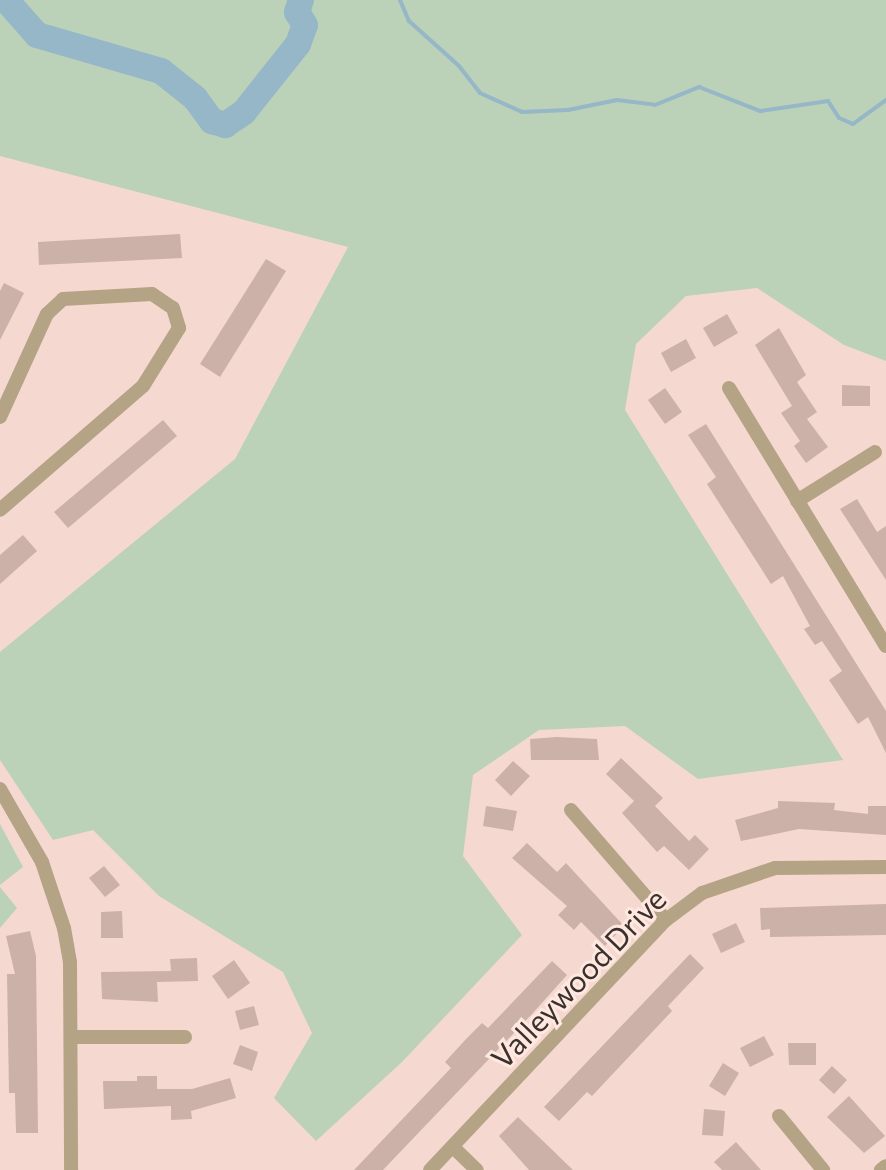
<!DOCTYPE html>
<style>
body{margin:0}
#map{position:relative;width:886px;height:1170px;overflow:hidden;background:#f5d9d0;font-family:Commissioner,sans-serif}
div>[style]{position:absolute}
.green>*{inset:0;background:#bbd1b8}
.stream>*{height:4px;margin:-2px;padding:0 2px;transform-origin:2px;border-radius:2px;background:#95b7c7}
.river>*{height:26px;margin:-13px;padding:0 13px;transform-origin:13px;border-radius:13px;background:#95b7c7}
.building>*{inset:0;background:#cbb1a7}
.minor>*{height:14px;margin:-7px;padding:0 7px;transform-origin:7px;border-radius:7px;background:#b5a385}
span{translate:-50% -50%;white-space:nowrap;text-align:center;line-height:1.15;-webkit-text-stroke:6px #fee8e0;paint-order:stroke}
.street-label{font-size:30px;color:#3a302c}
</style>
<div id="map">
<div class="green">
<div style="clip-path:polygon(0 0,886px 0,886px 361px,844px 345px,757px 288px,686px 296px,636px 344px,625px 410px,843px 760px,698px 779px,625px 726px,539px 730px,473px 775px,463px 856px,522px 935px,403px 1061px,316px 1141px,274px 1098px,312px 1033px,283px 972px,159px 896px,93px 830px,53px 840px,0 760px,0 652px,235px 459px,348px 247px,0 156px)"></div>
<div style="clip-path:polygon(0 824px,23px 867px,0 885px)"></div>
<div style="clip-path:polygon(0 887px,17px 908px,0 928px)"></div>
</div>
<div class="stream">
<div style="left:400px;top:0;width:23px;rotate:67deg"></div>
<div style="left:409px;top:21px;width:67px;rotate:42deg"></div>
<div style="left:459px;top:66px;width:34px;rotate:52deg"></div>
<div style="left:480px;top:93px;width:46px;rotate:24.3deg"></div>
<div style="left:522px;top:112px;width:46px;rotate:-2.5deg"></div>
<div style="left:568px;top:110px;width:50px;rotate:-11.5deg"></div>
<div style="left:617px;top:100px;width:38px;rotate:7deg"></div>
<div style="left:655px;top:105px;width:48px;rotate:-22.2deg"></div>
<div style="left:699px;top:87px;width:66px;rotate:21.5deg"></div>
<div style="left:760px;top:111px;width:69px;rotate:-8.4deg"></div>
<div style="left:828px;top:101px;width:20px;rotate:57deg"></div>
<div style="left:839px;top:118px;width:15px;rotate:23deg"></div>
<div style="left:853px;top:124px;width:41px;rotate:-36deg"></div>
</div>
<div class="river">
<div style="left:6px;top:0;width:47px;rotate:48.5deg"></div>
<div style="left:37px;top:35px;width:129px;rotate:16.2deg"></div>
<div style="left:161px;top:71px;width:43px;rotate:38.5deg"></div>
<div style="left:195px;top:98px;width:29px;rotate:54deg"></div>
<div style="left:212px;top:121px;width:14px;rotate:17deg"></div>
<div style="left:225px;top:125px;width:23px;rotate:-34deg"></div>
<div style="left:244px;top:112px;width:87px;rotate:-51.5deg"></div>
<div style="left:298px;top:44px;width:20px;rotate:-70deg"></div>
<div style="left:305px;top:25px;width:15px;rotate:-122deg"></div>
<div style="left:297px;top:12px;width:13px;rotate:-72deg"></div>
</div>
<div class="building">
<div style="clip-path:polygon(180px 234px,182px 258px,39px 265px,38px 242px)"></div>
<div style="clip-path:polygon(266px 259px,286px 271px,220px 377px,200px 364px)"></div>
<div style="clip-path:polygon(4px 283px,24px 293px,0 340px,0 291px)"></div>
<div style="clip-path:polygon(727px 314px,738px 333px,714px 347px,703px 328px)"></div>
<div style="clip-path:polygon(779px 328px,806px 375px,797px 382px,817px 412px,807px 419px,828px 447px,806px 463px,794px 446px,800px 441px,781px 413px,792px 406px,755px 345px)"></div>
<div style="clip-path:polygon(686px 339px,696px 358px,671px 372px,661px 353px)"></div>
<div style="clip-path:polygon(842px 385px,870px 386px,870px 406px,842px 406px)"></div>
<div style="clip-path:polygon(665px 388px,682px 412px,665px 424px,648px 400px)"></div>
<div style="clip-path:polygon(163px 420px,177px 436px,68px 528px,54px 512px)"></div>
<div style="clip-path:polygon(706px 424px,886px 711px,886px 753px,868px 717px,858px 724px,829px 680px,842px 671px,822px 641px,815px 645px,804px 629px,810px 626px,783px 576px,771px 584px,707px 484px,716px 477px,688px 435px)"></div>
<div style="clip-path:polygon(857px 499px,877px 532px,886px 526px,886px 580px,840px 509px)"></div>
<div style="clip-path:polygon(23px 535px,37px 551px,0 584px,0 555px)"></div>
<div style="clip-path:polygon(557px 737px,597px 739px,599px 760px,531px 760px,530px 739px)"></div>
<div style="clip-path:polygon(621px 758px,663px 798px,655px 806px,689px 841px,695px 835px,709px 849px,689px 870px,664px 846px,657px 852px,622px 813px,634px 801px,606px 774px)"></div>
<div style="clip-path:polygon(513px 761px,530px 776px,511px 796px,495px 780px)"></div>
<div style="clip-path:polygon(778px 801px,835px 803px,834px 810px,868px 814px,868px 806px,886px 806px,886px 835px,799px 829px,741px 841px,735px 820px,778px 808px)"></div>
<div style="clip-path:polygon(486px 806px,517px 811px,513px 831px,483px 826px)"></div>
<div style="clip-path:polygon(527px 843px,557px 872px,566px 863px,624px 926px,605px 946px,581px 922px,574px 930px,558px 915px,567px 906px,512px 858px)"></div>
<div style="clip-path:polygon(104px 866px,120px 885px,105px 897px,89px 878px)"></div>
<div style="clip-path:polygon(886px 904px,886px 935px,770px 937px,770px 929px,761px 930px,760px 908px)"></div>
<div style="clip-path:polygon(122px 911px,123px 938px,101px 938px,101px 912px)"></div>
<div style="clip-path:polygon(736px 923px,745px 942px,721px 953px,712px 934px)"></div>
<div style="clip-path:polygon(30px 931px,36px 956px,38px 1133px,16px 1133px,15px 1093px,9px 1093px,7px 974px,15px 974px,6px 936px)"></div>
<div style="clip-path:polygon(690px 954px,704px 968px,668px 1006px,672px 1011px,592px 1096px,587px 1092px,559px 1121px,544px 1107px)"></div>
<div style="clip-path:polygon(197px 958px,198px 981px,157px 982px,158px 1002px,102px 999px,101px 972px,171px 971px,170px 959px)"></div>
<div style="clip-path:polygon(234px 960px,250px 983px,228px 999px,212px 976px)"></div>
<div style="clip-path:polygon(552px 961px,567px 975px,532px 1014px,383px 1170px,354px 1170px,451px 1068px,445px 1062px,467px 1038px,482px 1023px,488px 1028px)"></div>
<div style="clip-path:polygon(254px 1006px,259px 1025px,240px 1030px,235px 1011px)"></div>
<div style="clip-path:polygon(764px 1036px,774px 1055px,750px 1067px,740px 1048px)"></div>
<div style="clip-path:polygon(788px 1043px,816px 1043px,816px 1065px,789px 1065px)"></div>
<div style="clip-path:polygon(240px 1045px,258px 1052px,252px 1071px,233px 1064px)"></div>
<div style="clip-path:polygon(723px 1063px,739px 1073px,725px 1096px,709px 1086px)"></div>
<div style="clip-path:polygon(832px 1066px,847px 1080px,834px 1094px,819px 1080px)"></div>
<div style="clip-path:polygon(137px 1076px,157px 1076px,157px 1089px,192px 1089px,230px 1078px,236px 1098px,191px 1111px,192px 1119px,171px 1120px,171px 1106px,104px 1109px,103px 1081px,137px 1081px)"></div>
<div style="clip-path:polygon(849px 1096px,885px 1136px,864px 1153px,827px 1117px)"></div>
<div style="clip-path:polygon(704px 1109px,725px 1111px,723px 1136px,702px 1135px)"></div>
<div style="clip-path:polygon(518px 1117px,543px 1141px,573px 1170px,529px 1170px,499px 1136px)"></div>
<div style="clip-path:polygon(736px 1142px,761px 1170px,722px 1170px,714px 1162px)"></div>
</div>
<div class="minor">
<div style="left:729px;top:388px;width:302px;rotate:58.7deg"></div>
<div style="left:0;top:417px;width:113px;rotate:-65.5deg"></div>
<div style="left:47px;top:314px;width:22px;rotate:-43deg"></div>
<div style="left:63px;top:299px;width:89px;rotate:-3.2deg"></div>
<div style="left:152px;top:294px;width:25px;rotate:34deg"></div>
<div style="left:173px;top:308px;width:21px;rotate:73deg"></div>
<div style="left:179px;top:328px;width:68px;rotate:121.8deg"></div>
<div style="left:143px;top:386px;width:189px;rotate:139.1deg"></div>
<div style="left:797px;top:501px;width:92px;rotate:-32.1deg"></div>
<div style="left:0;top:789px;width:84px;rotate:60.1deg"></div>
<div style="left:42px;top:862px;width:70px;rotate:71.6deg"></div>
<div style="left:64px;top:928px;width:35px;rotate:80deg"></div>
<div style="left:70px;top:962px;width:208px;rotate:89.7deg"></div>
<div style="left:571px;top:810px;width:145px;rotate:49.2deg"></div>
<div style="left:71px;top:1037px;width:114px"></div>
<div style="left:779px;top:1116px;width:70px;rotate:50.8deg"></div>
<div style="left:453px;top:1147px;width:33px;rotate:44deg"></div>
<div style="left:430px;top:1170px;width:344px;rotate:-46.7deg"></div>
<div style="left:666px;top:920px;width:45px;rotate:-36.9deg"></div>
<div style="left:702px;top:893px;width:77px;rotate:-18.9deg"></div>
<div style="left:775px;top:868px;width:111px;rotate:-0.5deg"></div>
<div style="left:881px;top:1170px;width:6px;rotate:-39deg"></div>
</div>
<div class="street-label">
<span style="left:578px;top:978px;rotate:-46deg">Valleywood Drive</span>
</div>
</div>
